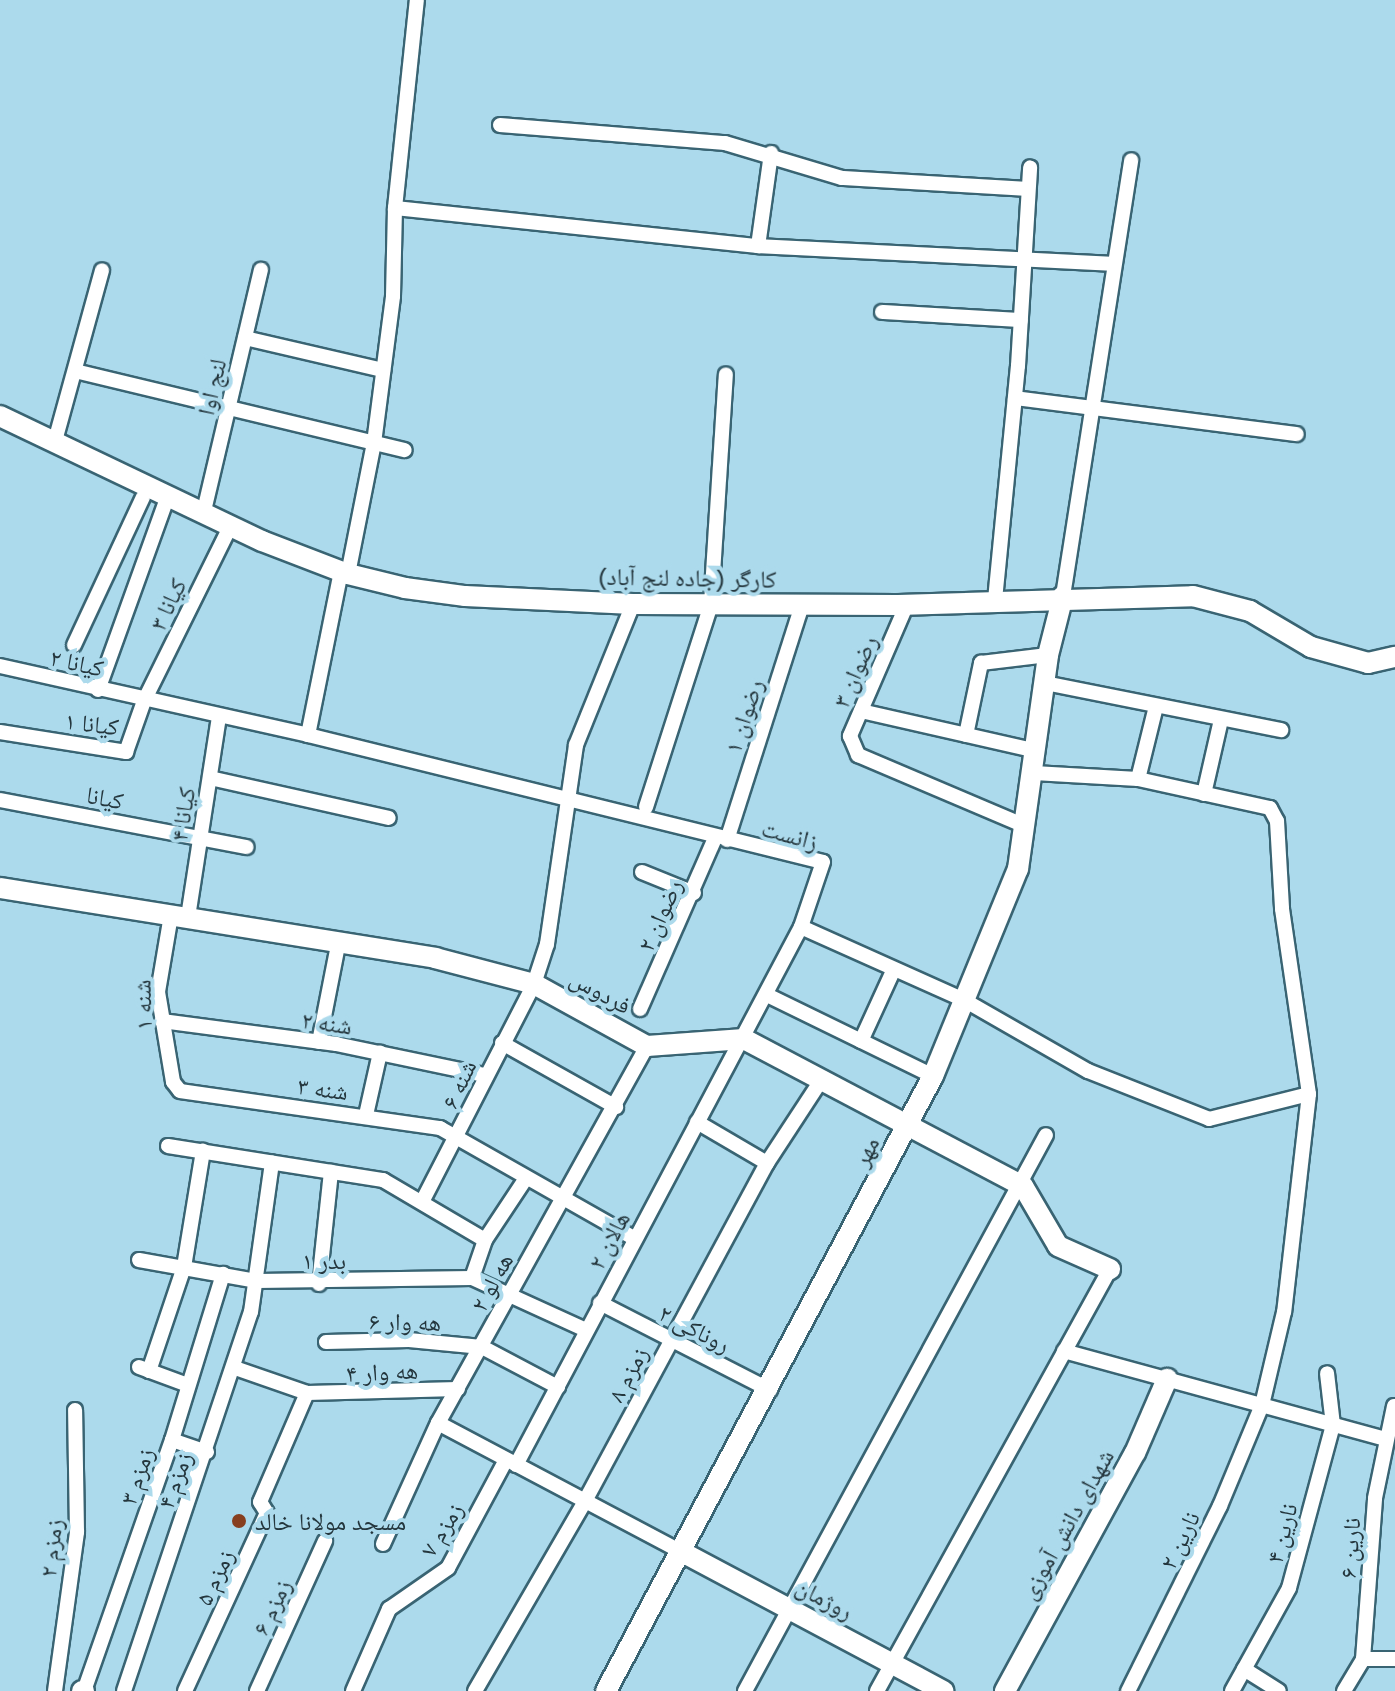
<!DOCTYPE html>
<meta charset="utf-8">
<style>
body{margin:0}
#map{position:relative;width:1395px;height:1691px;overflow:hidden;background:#acdaec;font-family:"Golos Text","Noto Naskh Arabic",sans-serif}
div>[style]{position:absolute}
.roads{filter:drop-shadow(2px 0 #396473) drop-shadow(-2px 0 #396473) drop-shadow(0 2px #396473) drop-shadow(0 -2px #396473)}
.street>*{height:14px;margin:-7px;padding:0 7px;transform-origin:7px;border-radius:7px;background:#fff}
.secondary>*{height:20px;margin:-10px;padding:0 10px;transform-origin:10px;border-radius:10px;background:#fff}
.dots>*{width:22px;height:22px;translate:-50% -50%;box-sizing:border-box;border:4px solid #acdaec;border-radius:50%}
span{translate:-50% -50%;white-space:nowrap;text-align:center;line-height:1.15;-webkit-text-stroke:8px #acdaec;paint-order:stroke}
.street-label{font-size:24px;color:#24363d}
.poi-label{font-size:24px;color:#24363d}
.left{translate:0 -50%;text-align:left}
</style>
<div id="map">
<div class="roads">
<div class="street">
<div style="left:500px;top:125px;width:226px;rotate:4.6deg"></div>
<div style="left:725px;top:143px;width:122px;rotate:16.7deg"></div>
<div style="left:842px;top:178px;width:184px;rotate:3.4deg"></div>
<div style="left:395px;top:208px;width:365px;rotate:6deg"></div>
<div style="left:758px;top:246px;width:356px;rotate:2.9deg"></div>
<div style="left:758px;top:246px;width:94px;rotate:-82deg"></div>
<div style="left:882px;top:312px;width:139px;rotate:3.3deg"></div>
<div style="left:245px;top:338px;width:142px;rotate:13.1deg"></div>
<div style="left:75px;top:371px;width:339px;rotate:13.5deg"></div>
<div style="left:1015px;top:398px;width:284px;rotate:7.3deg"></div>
<div style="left:55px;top:441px;width:177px;rotate:-74.6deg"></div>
<div style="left:203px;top:515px;width:252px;rotate:-76.7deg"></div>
<div style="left:348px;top:574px;width:134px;rotate:-78.8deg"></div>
<div style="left:374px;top:443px;width:148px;rotate:-82.6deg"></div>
<div style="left:393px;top:296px;width:88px;rotate:-88.7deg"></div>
<div style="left:395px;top:208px;width:209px;rotate:-84deg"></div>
<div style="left:1063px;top:596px;width:441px;rotate:-81.1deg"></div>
<div style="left:995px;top:600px;width:235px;rotate:-84.4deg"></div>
<div style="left:1018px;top:366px;width:199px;rotate:-86.5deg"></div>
<div style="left:907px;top:604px;width:144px;rotate:113.4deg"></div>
<div style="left:850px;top:736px;width:21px;rotate:67deg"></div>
<div style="left:858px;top:755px;width:181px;rotate:23deg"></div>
<div style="left:74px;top:645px;width:163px;rotate:-65deg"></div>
<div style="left:0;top:666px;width:316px;rotate:12.6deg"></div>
<div style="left:308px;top:735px;width:530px;rotate:13.85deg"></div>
<div style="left:823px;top:862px;width:69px;rotate:108.7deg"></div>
<div style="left:801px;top:927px;width:179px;rotate:24.1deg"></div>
<div style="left:964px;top:1000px;width:143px;rotate:29.8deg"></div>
<div style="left:1088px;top:1071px;width:130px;rotate:21.6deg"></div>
<div style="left:1209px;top:1119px;width:103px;rotate:-14deg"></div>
<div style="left:1045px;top:683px;width:241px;rotate:11.3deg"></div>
<div style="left:98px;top:690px;width:204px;rotate:-70.2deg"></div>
<div style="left:861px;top:711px;width:180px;rotate:12.8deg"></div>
<div style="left:0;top:732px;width:128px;rotate:9deg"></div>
<div style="left:126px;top:752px;width:54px;rotate:-70.6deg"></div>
<div style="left:144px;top:701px;width:194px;rotate:-63.7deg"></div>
<div style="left:308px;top:735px;width:167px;rotate:-78.6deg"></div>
<div style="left:966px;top:735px;width:74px;rotate:-78.2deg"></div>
<div style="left:981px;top:663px;width:67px;rotate:-6.8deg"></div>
<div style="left:1034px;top:773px;width:104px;rotate:3.3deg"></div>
<div style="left:1138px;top:779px;width:135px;rotate:12.4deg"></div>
<div style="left:1270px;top:808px;width:15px;rotate:62deg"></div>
<div style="left:1277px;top:821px;width:88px;rotate:86.7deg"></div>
<div style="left:1282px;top:909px;width:187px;rotate:81.7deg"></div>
<div style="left:1309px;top:1094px;width:219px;rotate:96.5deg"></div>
<div style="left:1284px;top:1312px;width:96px;rotate:103.3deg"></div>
<div style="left:1262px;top:1405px;width:109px;rotate:112.6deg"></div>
<div style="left:1220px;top:1506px;width:207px;rotate:116.4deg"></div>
<div style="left:210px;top:778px;width:183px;rotate:12.6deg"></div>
<div style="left:1138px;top:779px;width:75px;rotate:-76.1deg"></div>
<div style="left:1204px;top:794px;width:76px;rotate:-77.1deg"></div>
<div style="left:0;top:800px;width:251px;rotate:10.8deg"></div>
<div style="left:646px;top:807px;width:213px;rotate:-72.2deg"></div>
<div style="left:711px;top:604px;width:230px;rotate:-86.3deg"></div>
<div style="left:727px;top:840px;width:247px;rotate:-72.3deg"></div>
<div style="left:642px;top:872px;width:56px;rotate:22deg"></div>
<div style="left:171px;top:915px;width:78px;rotate:99.6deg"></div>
<div style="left:158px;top:992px;width:91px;rotate:80.5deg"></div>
<div style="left:173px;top:1082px;width:11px;rotate:52deg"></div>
<div style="left:180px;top:1091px;width:263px;rotate:8.1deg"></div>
<div style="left:440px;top:1128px;width:223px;rotate:29.6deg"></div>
<div style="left:188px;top:917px;width:202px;rotate:-81.2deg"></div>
<div style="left:767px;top:995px;width:185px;rotate:26deg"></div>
<div style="left:640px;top:1009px;width:187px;rotate:-66.3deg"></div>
<div style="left:162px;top:1021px;width:176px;rotate:7.5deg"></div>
<div style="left:336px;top:1044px;width:152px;rotate:11.8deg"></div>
<div style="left:861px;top:1041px;width:77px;rotate:-65.4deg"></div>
<div style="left:319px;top:1042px;width:104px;rotate:-78.9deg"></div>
<div style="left:502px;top:1043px;width:131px;rotate:29.3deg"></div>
<div style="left:366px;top:1115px;width:64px;rotate:-77.3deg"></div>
<div style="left:697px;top:1122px;width:81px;rotate:30.4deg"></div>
<div style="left:168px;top:1146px;width:218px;rotate:9deg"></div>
<div style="left:383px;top:1180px;width:118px;rotate:30.5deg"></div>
<div style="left:422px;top:1202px;width:245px;rotate:-62.8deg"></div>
<div style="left:534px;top:984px;width:42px;rotate:-72deg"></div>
<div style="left:547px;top:944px;width:201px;rotate:-81.7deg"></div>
<div style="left:576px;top:745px;width:152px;rotate:-68deg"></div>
<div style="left:139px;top:1260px;width:120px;rotate:10.1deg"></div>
<div style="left:257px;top:1281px;width:215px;rotate:-0.8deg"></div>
<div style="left:472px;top:1278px;width:125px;rotate:24.5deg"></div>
<div style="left:472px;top:1278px;width:40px;rotate:-71.1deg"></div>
<div style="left:485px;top:1240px;width:74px;rotate:-56.5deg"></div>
<div style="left:319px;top:1284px;width:113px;rotate:-83.9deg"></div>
<div style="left:600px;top:1303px;width:191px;rotate:27.1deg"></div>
<div style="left:326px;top:1342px;width:83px;rotate:-1.4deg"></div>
<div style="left:409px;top:1340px;width:73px;rotate:5.5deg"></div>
<div style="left:482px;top:1347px;width:86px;rotate:27.8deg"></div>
<div style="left:1064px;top:1351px;width:334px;rotate:15.3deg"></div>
<div style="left:139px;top:1367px;width:52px;rotate:20.2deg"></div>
<div style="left:235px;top:1368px;width:76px;rotate:19.1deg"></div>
<div style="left:307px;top:1393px;width:151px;rotate:-1.5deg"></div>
<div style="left:149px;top:1371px;width:110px;rotate:-71.4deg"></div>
<div style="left:184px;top:1267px;width:118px;rotate:-80.7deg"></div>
<div style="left:438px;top:1423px;width:276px;rotate:27.9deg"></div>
<div style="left:172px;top:1440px;width:37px;rotate:19deg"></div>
<div style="left:516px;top:1465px;width:609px;rotate:-62.09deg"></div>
<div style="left:383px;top:1544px;width:133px;rotate:-65.6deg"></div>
<div style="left:438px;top:1423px;width:431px;rotate:-61deg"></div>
<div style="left:1363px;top:1659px;width:32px"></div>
<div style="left:1244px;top:1669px;width:41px;rotate:32.2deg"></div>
<div style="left:55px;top:1691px;width:161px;rotate:-82.1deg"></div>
<div style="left:77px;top:1532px;width:122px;rotate:-90.9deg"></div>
<div style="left:84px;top:1691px;width:266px;rotate:-70.7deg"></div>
<div style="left:172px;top:1440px;width:174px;rotate:-72.9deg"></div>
<div style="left:124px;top:1691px;width:400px;rotate:-71.5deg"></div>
<div style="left:251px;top:1312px;width:151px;rotate:-82deg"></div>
<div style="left:185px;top:1691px;width:196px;rotate:-65.3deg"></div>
<div style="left:267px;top:1513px;width:13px;rotate:-122deg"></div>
<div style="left:260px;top:1502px;width:119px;rotate:-66.7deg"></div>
<div style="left:257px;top:1691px;width:165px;rotate:-65.6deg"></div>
<div style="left:353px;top:1691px;width:90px;rotate:-66.3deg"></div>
<div style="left:389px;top:1609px;width:72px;rotate:-34.8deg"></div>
<div style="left:448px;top:1568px;width:123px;rotate:-61.8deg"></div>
<div style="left:475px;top:1691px;width:220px;rotate:-59.9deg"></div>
<div style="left:585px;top:1501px;width:384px;rotate:-61.7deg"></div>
<div style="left:767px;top:1163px;width:100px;rotate:-56.8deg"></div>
<div style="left:745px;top:1691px;width:632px;rotate:-61.57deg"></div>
<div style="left:877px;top:1691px;width:482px;rotate:-61.1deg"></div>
<div style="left:1232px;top:1691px;width:118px;rotate:-61deg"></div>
<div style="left:1289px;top:1588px;width:169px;rotate:-74.9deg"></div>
<div style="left:1333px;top:1425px;width:52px;rotate:-96.6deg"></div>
<div style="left:1344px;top:1691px;width:37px;rotate:-59deg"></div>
<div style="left:1363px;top:1659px;width:161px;rotate:-85.7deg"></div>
<div style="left:1375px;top:1498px;width:94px;rotate:-78.3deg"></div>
</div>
<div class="secondary">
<div style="left:0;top:416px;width:290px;rotate:25.5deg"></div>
<div style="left:262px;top:541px;width:92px;rotate:21deg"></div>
<div style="left:348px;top:574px;width:59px;rotate:13.8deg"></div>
<div style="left:405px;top:588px;width:61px;rotate:7.6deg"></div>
<div style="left:465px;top:596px;width:168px;rotate:2.7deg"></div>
<div style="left:633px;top:604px;width:265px;rotate:0.2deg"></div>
<div style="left:898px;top:605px;width:295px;rotate:-1.7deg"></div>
<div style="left:1193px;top:596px;width:59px;rotate:14.7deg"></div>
<div style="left:1250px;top:611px;width:71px;rotate:30.5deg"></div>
<div style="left:1311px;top:647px;width:59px;rotate:15.7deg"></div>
<div style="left:1368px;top:663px;width:28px;rotate:-13deg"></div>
<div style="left:0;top:888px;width:441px;rotate:9.1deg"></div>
<div style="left:435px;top:958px;width:102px;rotate:14.7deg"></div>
<div style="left:534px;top:984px;width:129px;rotate:28.8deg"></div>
<div style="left:647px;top:1046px;width:97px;rotate:-4.1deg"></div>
<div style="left:744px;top:1039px;width:315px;rotate:27.8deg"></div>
<div style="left:1023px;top:1186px;width:69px;rotate:59.7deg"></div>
<div style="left:1058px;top:1246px;width:57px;rotate:23.9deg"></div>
<div style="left:682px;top:1552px;width:296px;rotate:28deg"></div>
<div style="left:82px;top:1691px;width:2px"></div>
<div style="left:606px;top:1691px;width:697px;rotate:-62deg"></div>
<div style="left:933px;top:1076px;width:224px;rotate:-67.7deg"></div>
<div style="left:1018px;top:869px;width:216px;rotate:-82deg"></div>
<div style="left:1048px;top:655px;width:61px;rotate:-75.7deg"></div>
<div style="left:1005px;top:1691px;width:271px;rotate:-61.4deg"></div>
<div style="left:1135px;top:1453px;width:81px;rotate:-66.6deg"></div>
</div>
</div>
<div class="dots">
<div style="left:239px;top:1521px;background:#873f1f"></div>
</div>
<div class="street-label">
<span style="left:211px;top:387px;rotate:-77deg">لنج اوا</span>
<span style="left:687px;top:577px;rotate:1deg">کارگر (جاده لنج آباد)</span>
<span style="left:167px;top:604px;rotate:-64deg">کیانا ۳</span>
<span style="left:77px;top:662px;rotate:13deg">کیانا ۲</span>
<span style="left:854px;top:671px;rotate:-66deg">رضوان ۳</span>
<span style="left:743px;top:716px;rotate:-72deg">رضوان ۱</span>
<span style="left:92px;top:723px;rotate:7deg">کیانا ۱</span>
<span style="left:105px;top:797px;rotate:11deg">کیانا</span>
<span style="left:182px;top:814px;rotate:-81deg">کیانا ۴</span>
<span style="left:790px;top:834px;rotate:15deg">زانست</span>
<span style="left:659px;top:915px;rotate:-66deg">رضوان ۲</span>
<span style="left:601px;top:991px;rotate:29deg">فردوس</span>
<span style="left:142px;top:1005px;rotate:-92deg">شنه ۱</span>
<span style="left:327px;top:1022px;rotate:8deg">شنه ۲</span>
<span style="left:458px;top:1084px;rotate:-65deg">شنه ۶</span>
<span style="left:323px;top:1088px;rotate:7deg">شنه ۳</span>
<span style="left:865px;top:1151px;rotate:-63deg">مهر</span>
<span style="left:608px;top:1240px;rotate:-62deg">هالان ۲</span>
<span style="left:324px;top:1260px">بدر ۱</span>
<span style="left:491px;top:1282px;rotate:-62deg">هه لو ۲</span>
<span style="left:405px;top:1321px;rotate:1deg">هه وار ۶</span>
<span style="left:695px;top:1328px;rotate:27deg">روناکی ۲</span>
<span style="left:382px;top:1371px;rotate:-3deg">هه وار ۴</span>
<span style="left:627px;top:1374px;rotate:-62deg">زمزم ۸</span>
<span style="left:136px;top:1476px;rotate:-71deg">زمزم ۳</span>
<span style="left:174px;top:1480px;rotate:-70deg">زمزم ۴</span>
<span style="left:1066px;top:1524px;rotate:-61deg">شهدای دانش آموزی</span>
<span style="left:441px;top:1529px;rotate:-58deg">زمزم ۷</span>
<span style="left:1281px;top:1533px;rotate:-75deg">نارین ۴</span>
<span style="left:1179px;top:1540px;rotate:-64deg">نارین ۲</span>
<span style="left:50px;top:1548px;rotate:-83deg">زمزم ۲</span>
<span style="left:1349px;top:1548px;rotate:-86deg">نارین ۶</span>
<span style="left:214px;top:1577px;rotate:-65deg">زمزم ۵</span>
<span style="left:825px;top:1598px;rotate:28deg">روژمان</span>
<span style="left:271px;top:1607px;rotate:-65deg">زمزم ۶</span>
</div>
<div class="poi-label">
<span class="left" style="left:255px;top:1521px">مسجد مولانا خالد</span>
</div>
</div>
